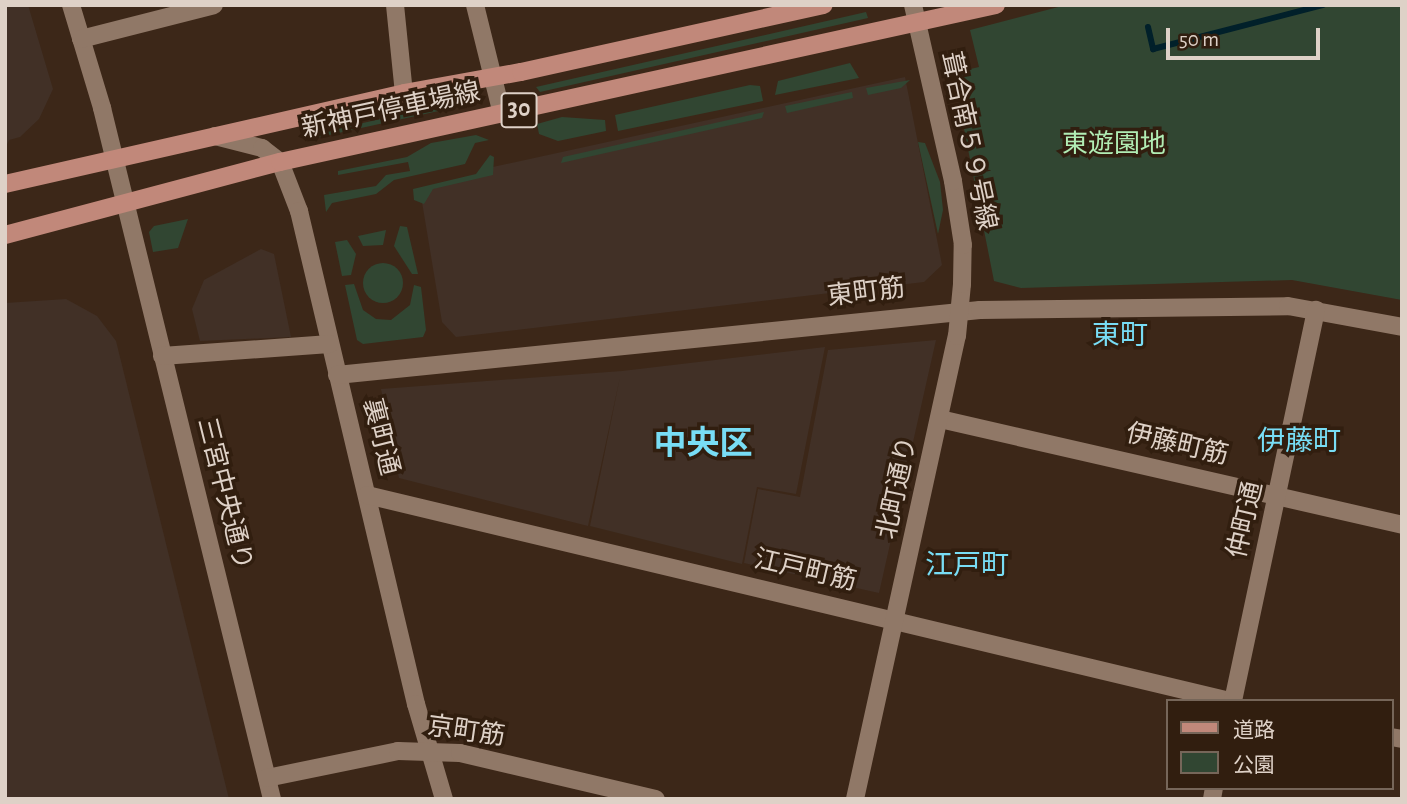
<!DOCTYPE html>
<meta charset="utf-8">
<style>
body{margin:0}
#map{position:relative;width:1407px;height:804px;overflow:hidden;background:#3c2718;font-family:"Alegreya Sans","Noto Sans JP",sans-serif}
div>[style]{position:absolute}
.commercial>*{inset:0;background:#413026}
.green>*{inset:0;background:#314632}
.round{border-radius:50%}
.stream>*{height:6px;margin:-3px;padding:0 3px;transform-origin:3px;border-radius:3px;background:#01202a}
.minor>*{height:18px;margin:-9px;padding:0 9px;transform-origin:9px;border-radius:9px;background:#907867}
.major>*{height:18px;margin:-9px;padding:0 9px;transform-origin:9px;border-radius:9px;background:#c1887a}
span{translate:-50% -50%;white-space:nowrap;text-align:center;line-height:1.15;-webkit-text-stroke:7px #311e0f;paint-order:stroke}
.shield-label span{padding:2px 5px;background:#311e0f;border:2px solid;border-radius:5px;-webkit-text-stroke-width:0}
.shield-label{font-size:24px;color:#ded1c7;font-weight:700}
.street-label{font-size:26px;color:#ded1c7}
.park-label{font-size:26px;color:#b1edb4}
.neighbourhood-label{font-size:28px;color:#78ddf5}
.district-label{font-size:33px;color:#78ddf5;font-weight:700}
.frame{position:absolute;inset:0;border:7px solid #ded1c7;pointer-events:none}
.legend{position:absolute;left:1166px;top:699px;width:228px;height:91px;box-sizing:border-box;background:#311e0f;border:2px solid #766659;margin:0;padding:9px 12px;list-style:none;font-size:21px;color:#ded1c7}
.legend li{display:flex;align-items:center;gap:14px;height:35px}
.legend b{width:35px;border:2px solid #766659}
.scale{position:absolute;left:1166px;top:28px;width:154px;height:32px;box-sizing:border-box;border:4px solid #ded1c7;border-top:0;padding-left:9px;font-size:21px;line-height:24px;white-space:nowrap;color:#ded1c7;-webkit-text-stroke:5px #311e0f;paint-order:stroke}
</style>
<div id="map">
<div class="commercial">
<div style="clip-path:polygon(5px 5px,28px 5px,53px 89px,39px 119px,20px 137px,9px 140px,5px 149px)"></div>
<div style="clip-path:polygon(905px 77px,942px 265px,924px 282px,456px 337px,442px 322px,420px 190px,484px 176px,488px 168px)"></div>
<div style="clip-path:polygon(261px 249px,274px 254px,291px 337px,200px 341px,192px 309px,204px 280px)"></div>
<div style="clip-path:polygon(66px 299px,97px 316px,116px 341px,229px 799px,5px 799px,5px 303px)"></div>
<div style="clip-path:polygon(936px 340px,879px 593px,744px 563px,758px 489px,800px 497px,828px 350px)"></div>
<div style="clip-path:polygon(825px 347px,796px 494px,757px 487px,742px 564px,590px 526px,620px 377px,588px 526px,399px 478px,381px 389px,622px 371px)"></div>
</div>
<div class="green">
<div style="clip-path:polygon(1066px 5px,1402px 5px,1402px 300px,1292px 280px,1021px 288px,994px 281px,953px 73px,979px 67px,970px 30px)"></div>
<div style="clip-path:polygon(866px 12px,868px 18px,540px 92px,536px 87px)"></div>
<div style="clip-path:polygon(850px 63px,859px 78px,775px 95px,778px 81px)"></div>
<div style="clip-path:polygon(910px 80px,901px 88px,868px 95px,866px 88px)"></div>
<div style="clip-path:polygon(750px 85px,760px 86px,763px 101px,618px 131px,615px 115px)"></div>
<div style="clip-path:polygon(852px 92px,853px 98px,787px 113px,785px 106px)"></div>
<div style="clip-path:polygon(475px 98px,475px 103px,311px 139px,309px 135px)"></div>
<div style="clip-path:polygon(764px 112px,762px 118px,561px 163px,563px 157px)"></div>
<div style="clip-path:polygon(562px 117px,605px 120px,606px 131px,558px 141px,539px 134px,537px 124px)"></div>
<div style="clip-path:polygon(476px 135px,489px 140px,475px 143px,465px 164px,394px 180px,376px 194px,332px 203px,326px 212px,324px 195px,376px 186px,386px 175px,410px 171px,408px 162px,338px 175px,338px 171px,407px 157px,431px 143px)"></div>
<div style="clip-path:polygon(918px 142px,925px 143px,940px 182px,943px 210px,938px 234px)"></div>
<div style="clip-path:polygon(490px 155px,494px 157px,493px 175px,433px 189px,424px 204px,414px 200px,413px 189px,476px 174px)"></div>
<div style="clip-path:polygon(188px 219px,178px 248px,153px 252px,149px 232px,154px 226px)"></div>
<div style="clip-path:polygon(400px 226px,407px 227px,418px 274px,412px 274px,394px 246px)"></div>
<div style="clip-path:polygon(386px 230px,383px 245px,363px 246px,358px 236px)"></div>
<div style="clip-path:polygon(347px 240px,356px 254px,351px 275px,342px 276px,335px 242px)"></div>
<div class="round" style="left:363px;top:263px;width:40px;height:40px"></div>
<div style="clip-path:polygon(354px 284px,363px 310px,376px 319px,391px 320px,410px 305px,414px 285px,421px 287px,426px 330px,423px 337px,363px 344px,357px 340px,345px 285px)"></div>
</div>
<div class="stream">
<div style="left:1148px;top:27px;width:23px;rotate:77deg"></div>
<div style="left:1153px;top:49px;width:176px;rotate:-14.5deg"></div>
</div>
<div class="minor">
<div style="left:71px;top:5px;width:108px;rotate:73.2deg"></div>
<div style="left:102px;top:108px;width:712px;rotate:76.18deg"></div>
<div style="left:395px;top:5px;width:88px;rotate:84.2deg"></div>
<div style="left:475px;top:5px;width:112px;rotate:76.1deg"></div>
<div style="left:81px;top:39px;width:137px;rotate:-14.3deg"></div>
<div style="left:215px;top:136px;width:49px;rotate:14.3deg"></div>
<div style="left:262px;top:148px;width:23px;rotate:38deg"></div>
<div style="left:280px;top:162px;width:53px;rotate:68.8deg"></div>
<div style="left:299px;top:211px;width:507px;rotate:76.65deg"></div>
<div style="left:416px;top:704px;width:99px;rotate:73.6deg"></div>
<div style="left:162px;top:356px;width:168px;rotate:-4.1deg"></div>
<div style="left:337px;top:375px;width:646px;rotate:-5.77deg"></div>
<div style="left:980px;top:310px;width:308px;rotate:-0.7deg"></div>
<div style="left:1288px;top:306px;width:116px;rotate:10.4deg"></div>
<div style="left:940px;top:419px;width:474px;rotate:12.9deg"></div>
<div style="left:367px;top:495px;width:887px;rotate:13.43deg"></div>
<div style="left:1233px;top:701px;width:400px;rotate:-78deg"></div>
<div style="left:1391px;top:737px;width:11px;rotate:10deg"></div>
<div style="left:267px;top:778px;width:134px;rotate:-11.6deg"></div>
<div style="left:398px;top:751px;width:62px;rotate:1.8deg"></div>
<div style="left:460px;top:753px;width:201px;rotate:13.2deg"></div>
<div style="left:855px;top:799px;width:474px;rotate:-77.6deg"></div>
<div style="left:957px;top:336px;width:52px;rotate:-84.5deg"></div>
<div style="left:962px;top:284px;width:39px;rotate:-89deg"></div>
<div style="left:963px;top:245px;width:65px;rotate:-98.9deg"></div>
<div style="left:953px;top:181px;width:180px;rotate:-102.8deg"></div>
<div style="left:1212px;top:799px;width:11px;rotate:-80deg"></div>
</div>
<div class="major">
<div style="left:5px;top:184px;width:409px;rotate:-12.8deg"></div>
<div style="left:404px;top:93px;width:119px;rotate:-10.2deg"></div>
<div style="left:521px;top:72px;width:310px;rotate:-12.5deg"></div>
<div style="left:5px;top:235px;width:285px;rotate:-14.9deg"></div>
<div style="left:280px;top:162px;width:733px;rotate:-12.37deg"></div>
</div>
<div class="shield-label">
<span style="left:519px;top:110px">30</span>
</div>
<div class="street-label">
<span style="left:391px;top:111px;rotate:-12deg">新神戸停車場線</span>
<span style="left:968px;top:141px;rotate:78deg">葺合南５９号線</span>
<span style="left:866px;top:293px;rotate:-7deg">東町筋</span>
<span style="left:380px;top:437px;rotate:76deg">裏町通</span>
<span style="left:1177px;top:445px;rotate:13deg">伊藤町筋</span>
<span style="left:898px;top:488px;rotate:-78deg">北町通り</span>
<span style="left:224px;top:494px;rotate:76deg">三宮中央通り</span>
<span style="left:1246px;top:520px;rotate:-77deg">仲町通</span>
<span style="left:805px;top:571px;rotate:13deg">江戸町筋</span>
<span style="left:466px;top:732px;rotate:8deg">京町筋</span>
</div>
<div class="park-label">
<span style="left:1114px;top:145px">東遊園地</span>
</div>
<div class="neighbourhood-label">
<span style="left:1120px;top:336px">東町</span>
<span style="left:1299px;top:442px">伊藤町</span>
<span style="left:967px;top:566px">江戸町</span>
</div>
<div class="district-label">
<span style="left:703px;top:445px">中央区</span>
</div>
<div class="frame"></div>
<ul class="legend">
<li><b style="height:9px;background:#c1887a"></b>道路</li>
<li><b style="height:19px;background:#314632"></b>公園</li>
</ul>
<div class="scale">50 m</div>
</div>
